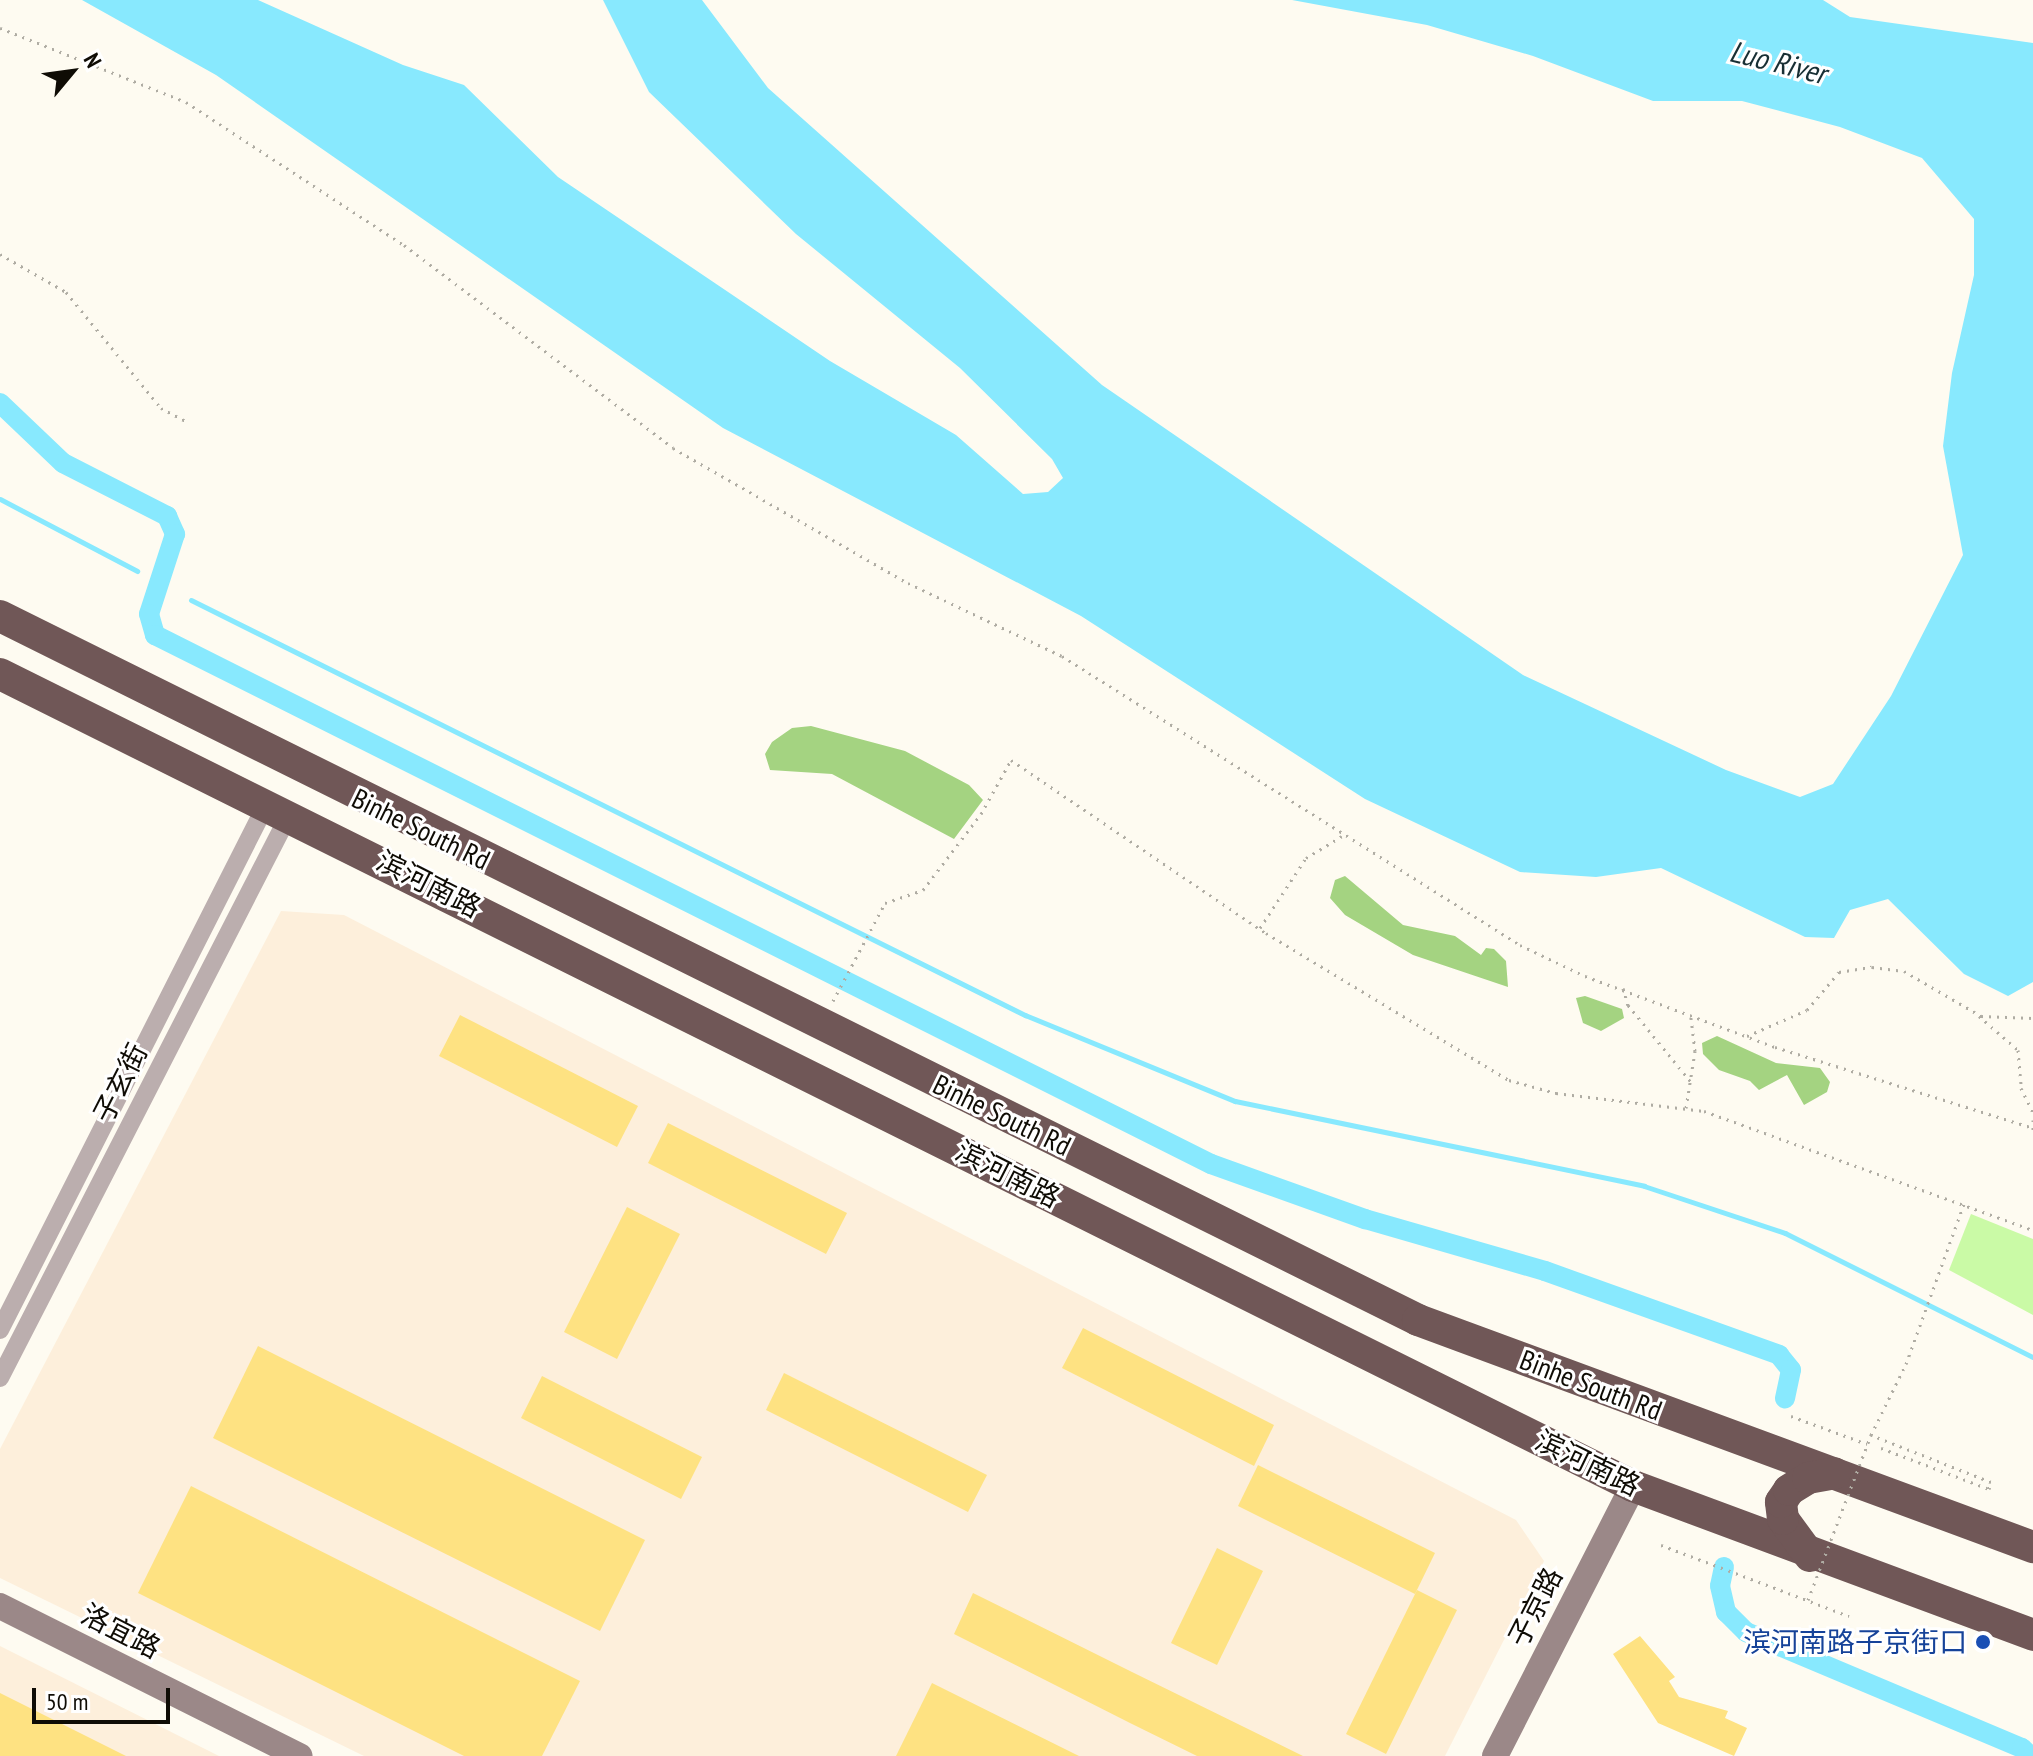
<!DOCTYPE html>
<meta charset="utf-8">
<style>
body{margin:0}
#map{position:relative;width:2033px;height:1756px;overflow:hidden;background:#fefbf1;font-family:"PT Sans Narrow","Noto Sans SC",sans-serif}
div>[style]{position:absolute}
.commercial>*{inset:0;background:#fdefdb}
.green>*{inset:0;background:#cafaa6}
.forest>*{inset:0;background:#a4d381}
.water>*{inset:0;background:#88e9fe}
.stream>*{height:5px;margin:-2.5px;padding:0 2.5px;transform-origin:2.5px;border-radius:2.5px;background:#88e9fe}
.canal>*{height:20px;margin:-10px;padding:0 10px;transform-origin:10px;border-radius:10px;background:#88e9fe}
.building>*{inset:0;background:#fee282}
.path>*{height:3px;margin-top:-1.5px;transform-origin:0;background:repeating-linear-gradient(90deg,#afaca3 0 2px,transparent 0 8px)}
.street>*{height:18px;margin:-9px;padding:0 9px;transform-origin:9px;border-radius:9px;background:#bbaeae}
.secondary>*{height:26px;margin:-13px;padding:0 13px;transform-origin:13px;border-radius:13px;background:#9b8888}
.highway>*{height:32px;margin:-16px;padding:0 16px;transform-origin:16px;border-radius:16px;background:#705757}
.path-bridge>*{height:3px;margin-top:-1.5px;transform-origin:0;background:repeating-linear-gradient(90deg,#afaca3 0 2px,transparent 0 8px)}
.dots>*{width:22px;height:22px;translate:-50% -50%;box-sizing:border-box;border:4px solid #fff;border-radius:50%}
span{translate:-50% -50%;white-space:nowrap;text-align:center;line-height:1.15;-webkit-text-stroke:6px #fff;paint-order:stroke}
.street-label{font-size:28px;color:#0f0c05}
.transit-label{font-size:28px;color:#164399}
.right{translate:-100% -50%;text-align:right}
.water-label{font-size:30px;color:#182f34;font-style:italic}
.north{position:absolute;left:32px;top:32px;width:80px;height:80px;-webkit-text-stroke:6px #fff;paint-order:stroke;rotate:61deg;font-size:22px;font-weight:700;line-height:32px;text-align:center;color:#0f0c05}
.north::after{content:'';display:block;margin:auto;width:28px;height:36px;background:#0f0c05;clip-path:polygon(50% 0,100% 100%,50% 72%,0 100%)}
.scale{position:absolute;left:32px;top:1688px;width:138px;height:36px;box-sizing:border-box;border:4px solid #0f0c05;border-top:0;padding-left:10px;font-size:24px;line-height:28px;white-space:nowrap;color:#0f0c05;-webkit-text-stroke:6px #fff;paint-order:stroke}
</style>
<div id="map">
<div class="commercial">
<div style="clip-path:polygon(281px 911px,344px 915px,1516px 1520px,1544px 1561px,1445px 1756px,364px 1756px,0 1578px,0 1449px)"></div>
<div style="clip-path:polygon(0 1646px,219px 1756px,0 1756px)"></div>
</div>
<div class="green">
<div style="clip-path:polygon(1971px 1214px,2033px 1239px,2033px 1315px,1949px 1270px)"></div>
</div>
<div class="forest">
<div style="clip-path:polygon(811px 726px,905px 751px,969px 785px,983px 800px,954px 839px,832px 774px,770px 770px,765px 754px,772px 742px,792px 728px)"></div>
<div style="clip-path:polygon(1345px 876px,1403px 925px,1455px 936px,1481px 955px,1486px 948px,1494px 949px,1506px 961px,1508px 987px,1413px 955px,1345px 915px,1330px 898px,1335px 880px)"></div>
<div style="clip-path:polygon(1585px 996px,1622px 1009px,1624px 1018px,1601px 1031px,1583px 1023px,1576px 998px)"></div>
<div style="clip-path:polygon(1717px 1036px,1776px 1063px,1820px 1068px,1830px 1082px,1827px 1092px,1804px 1105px,1787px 1075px,1759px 1090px,1750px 1081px,1719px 1070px,1703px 1054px,1702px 1043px)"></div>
</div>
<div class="water">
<div style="clip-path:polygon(82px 0,258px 0,403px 65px,464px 85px,558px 177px,830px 361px,956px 435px,1023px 494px,1048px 492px,1063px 478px,1052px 459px,960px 368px,796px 234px,649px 92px,603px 0,702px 0,768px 88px,1102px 385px,1523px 675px,1726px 770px,1800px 797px,1833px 784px,1891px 696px,1963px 555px,1943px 446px,1952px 373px,1974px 275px,1974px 219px,1922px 158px,1840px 127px,1742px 101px,1653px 101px,1533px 56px,1427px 25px,1292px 0,1823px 0,1850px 17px,2033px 43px,2033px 982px,2008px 996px,1964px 974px,1888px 899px,1850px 910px,1834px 938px,1805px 937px,1661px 868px,1596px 877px,1520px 872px,1365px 799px,1081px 616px,723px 428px,216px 75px)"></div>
</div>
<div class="stream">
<div style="left:0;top:499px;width:155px;rotate:27.7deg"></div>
<div style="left:191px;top:600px;width:932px;rotate:26.46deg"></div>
<div style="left:1025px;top:1015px;width:227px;rotate:22.3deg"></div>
<div style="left:1235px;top:1101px;width:418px;rotate:11.7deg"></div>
<div style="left:1644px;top:1186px;width:149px;rotate:18.4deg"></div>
<div style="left:1785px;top:1233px;width:277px;rotate:26.6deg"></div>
</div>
<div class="canal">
<div style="left:0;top:403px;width:87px;rotate:43.6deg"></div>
<div style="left:63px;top:463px;width:117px;rotate:27deg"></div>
<div style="left:167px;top:516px;width:20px;rotate:66deg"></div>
<div style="left:175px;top:534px;width:84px;rotate:108deg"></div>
<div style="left:149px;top:614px;width:22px;rotate:74deg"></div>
<div style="left:155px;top:635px;width:1181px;rotate:26.61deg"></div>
<div style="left:1211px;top:1164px;width:164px;rotate:19.7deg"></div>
<div style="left:1365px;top:1219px;width:187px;rotate:16.1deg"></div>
<div style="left:1545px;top:1271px;width:249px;rotate:19.7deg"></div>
<div style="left:1779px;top:1355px;width:19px;rotate:51deg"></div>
<div style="left:1791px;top:1370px;width:29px;rotate:102deg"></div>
<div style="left:1724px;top:1567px;width:19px;rotate:102deg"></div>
<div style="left:1720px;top:1586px;width:27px;rotate:77deg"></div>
<div style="left:1726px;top:1612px;width:28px;rotate:45deg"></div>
<div style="left:1746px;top:1632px;width:299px;rotate:22.8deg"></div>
<div style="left:2022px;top:1748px;width:11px;rotate:45deg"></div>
</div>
<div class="building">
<div style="clip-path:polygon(460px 1015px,638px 1106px,617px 1147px,439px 1056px)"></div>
<div style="clip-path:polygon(668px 1123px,847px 1213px,826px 1254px,648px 1163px)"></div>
<div style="clip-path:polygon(627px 1207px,680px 1234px,617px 1359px,564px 1332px)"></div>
<div style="clip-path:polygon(1083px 1328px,1274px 1425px,1254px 1466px,1062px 1368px)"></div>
<div style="clip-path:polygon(258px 1346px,645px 1540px,600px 1631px,213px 1438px)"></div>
<div style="clip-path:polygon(784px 1373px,987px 1475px,968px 1512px,766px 1410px)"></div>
<div style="clip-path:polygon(542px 1376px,702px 1457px,681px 1499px,521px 1418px)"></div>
<div style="clip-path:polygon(1258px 1465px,1435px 1553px,1415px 1594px,1238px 1506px)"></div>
<div style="clip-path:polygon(191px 1486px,580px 1681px,542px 1756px,464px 1756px,138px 1593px)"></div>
<div style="clip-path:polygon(1217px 1548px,1263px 1571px,1217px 1665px,1171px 1643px)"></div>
<div style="clip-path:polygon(1417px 1590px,1457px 1610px,1386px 1754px,1346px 1734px)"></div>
<div style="clip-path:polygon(973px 1593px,1132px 1672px,1303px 1756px,1197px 1756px,1130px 1723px,954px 1634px)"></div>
<div style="clip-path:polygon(1640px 1636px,1675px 1677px,1669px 1681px,1679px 1697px,1728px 1711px,1725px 1718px,1747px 1728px,1734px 1756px,1658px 1723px,1613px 1654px)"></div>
<div style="clip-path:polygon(932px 1683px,1079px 1756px,896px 1756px)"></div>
<div style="clip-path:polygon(0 1693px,126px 1756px,0 1756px)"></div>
</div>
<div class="path">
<div style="left:0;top:28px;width:200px;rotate:21.7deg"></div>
<div style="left:186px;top:102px;width:261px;rotate:33.3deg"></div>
<div style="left:404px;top:245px;width:337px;rotate:37deg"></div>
<div style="left:673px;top:448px;width:271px;rotate:29.9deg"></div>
<div style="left:908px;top:583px;width:170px;rotate:25.4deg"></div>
<div style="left:1062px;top:656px;width:542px;rotate:32.25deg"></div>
<div style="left:1520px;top:945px;width:72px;rotate:25.5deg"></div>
<div style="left:1585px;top:976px;width:203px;rotate:20.5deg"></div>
<div style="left:1775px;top:1047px;width:270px;rotate:17.4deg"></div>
<div style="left:0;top:254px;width:76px;rotate:29.9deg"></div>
<div style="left:66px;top:292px;width:150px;rotate:50.7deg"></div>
<div style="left:161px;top:408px;width:27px;rotate:28deg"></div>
<div style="left:1260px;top:928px;width:84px;rotate:-56.7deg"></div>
<div style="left:1306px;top:858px;width:42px;rotate:-31.4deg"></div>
<div style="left:1623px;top:988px;width:18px;rotate:74deg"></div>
<div style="left:1628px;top:1005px;width:99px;rotate:50.7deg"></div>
<div style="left:833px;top:1001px;width:111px;rotate:-62deg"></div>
<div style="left:885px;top:903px;width:40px;rotate:-18.9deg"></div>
<div style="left:923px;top:890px;width:96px;rotate:-52.7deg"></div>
<div style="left:981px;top:814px;width:62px;rotate:-60.9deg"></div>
<div style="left:1011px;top:760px;width:308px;rotate:34.2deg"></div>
<div style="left:1266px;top:933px;width:284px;rotate:31.2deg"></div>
<div style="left:1509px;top:1080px;width:49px;rotate:15.5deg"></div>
<div style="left:1556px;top:1093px;width:149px;rotate:6.9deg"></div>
<div style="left:1704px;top:1111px;width:350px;rotate:19.9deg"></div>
<div style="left:1979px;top:1016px;width:52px;rotate:41.1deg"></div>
<div style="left:2018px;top:1050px;width:38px;rotate:85deg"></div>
<div style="left:2021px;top:1088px;width:28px;rotate:64deg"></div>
<div style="left:1747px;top:1036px;width:65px;rotate:-23.4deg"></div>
<div style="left:1807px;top:1010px;width:50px;rotate:-49.9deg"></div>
<div style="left:1839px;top:972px;width:33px;rotate:-9deg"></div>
<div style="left:1872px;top:967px;width:32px;rotate:7deg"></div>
<div style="left:1904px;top:971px;width:89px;rotate:30.3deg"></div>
<div style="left:1981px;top:1016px;width:52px;rotate:2.2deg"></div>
<div style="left:1686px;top:1108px;width:58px;rotate:-81deg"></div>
<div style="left:1695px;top:1051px;width:38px;rotate:-97deg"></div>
<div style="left:2033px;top:1120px;width:13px;rotate:90deg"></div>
<div style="left:1791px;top:1416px;width:81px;rotate:20.2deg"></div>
<div style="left:1881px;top:1448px;width:116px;rotate:20.8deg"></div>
<div style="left:1989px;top:1489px;width:7px;rotate:-74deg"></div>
<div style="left:1991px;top:1482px;width:129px;rotate:-158.6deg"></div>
<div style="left:1871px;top:1435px;width:79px;rotate:-63.8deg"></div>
<div style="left:1906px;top:1364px;width:170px;rotate:-70.1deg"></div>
<div style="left:1661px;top:1545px;width:201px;rotate:20.7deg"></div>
</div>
<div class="street">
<div style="left:0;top:1330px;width:589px;rotate:-63.13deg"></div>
<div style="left:0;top:1378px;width:633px;rotate:-62.83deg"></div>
</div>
<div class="secondary">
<div style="left:0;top:1606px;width:335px;rotate:26.6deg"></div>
<div style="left:1495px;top:1756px;width:303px;rotate:-62.9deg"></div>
</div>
<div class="highway">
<div style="left:0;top:616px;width:1583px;rotate:26.4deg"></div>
<div style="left:1418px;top:1320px;width:656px;rotate:20.26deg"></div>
<div style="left:0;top:674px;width:1824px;rotate:26.44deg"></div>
<div style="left:1633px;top:1486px;width:427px;rotate:20.4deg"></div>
<div style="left:1810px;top:1556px;width:46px;rotate:-126.1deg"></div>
<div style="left:1783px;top:1519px;width:17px;rotate:-97deg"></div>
<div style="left:1781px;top:1502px;width:14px;rotate:-56deg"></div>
<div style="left:1789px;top:1490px;width:22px;rotate:-32deg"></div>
<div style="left:1808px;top:1478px;width:27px;rotate:-10deg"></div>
</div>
<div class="path-bridge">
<div style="left:1808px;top:1600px;width:177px;rotate:-69.1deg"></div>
</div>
<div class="dots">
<div style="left:1983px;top:1642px;background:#1a4fb4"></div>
</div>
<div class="street-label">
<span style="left:421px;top:829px;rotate:26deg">Binhe South Rd</span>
<span style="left:429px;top:884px;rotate:27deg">滨河南路</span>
<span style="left:120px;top:1083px;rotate:-63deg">子玄街</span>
<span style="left:1002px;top:1115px;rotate:26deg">Binhe South Rd</span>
<span style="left:1008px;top:1174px;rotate:27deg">滨河南路</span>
<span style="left:1591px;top:1385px;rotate:21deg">Binhe South Rd</span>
<span style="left:1588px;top:1463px;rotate:26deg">滨河南路</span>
<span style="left:1535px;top:1607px;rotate:-63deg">子京路</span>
<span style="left:121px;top:1631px;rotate:27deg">洛宜路</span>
</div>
<div class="transit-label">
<span class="right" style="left:1967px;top:1642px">滨河南路子京街口</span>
</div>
<div class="water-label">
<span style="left:1778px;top:62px;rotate:14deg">Luo River</span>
</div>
<div class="north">N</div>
<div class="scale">50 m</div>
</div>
